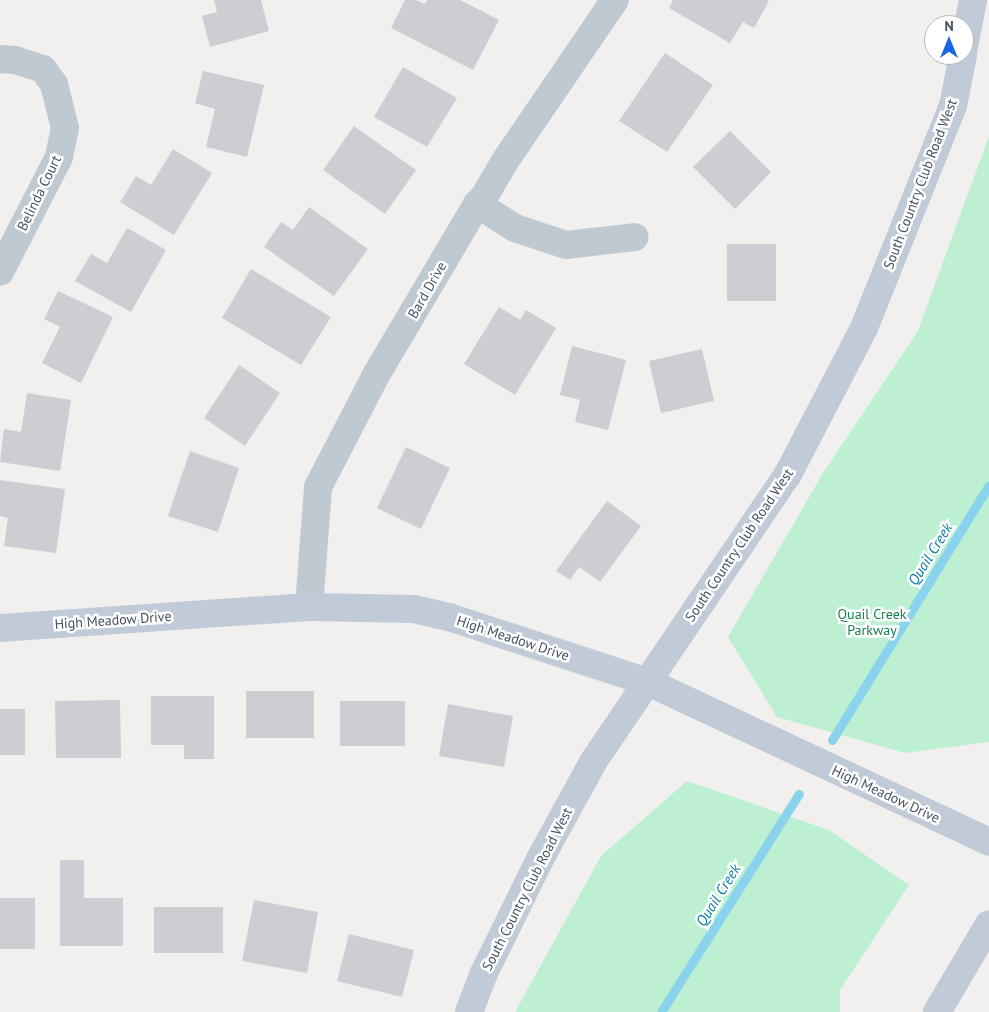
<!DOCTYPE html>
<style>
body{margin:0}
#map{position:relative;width:989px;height:1012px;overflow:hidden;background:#f2efef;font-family:"PT Sans",sans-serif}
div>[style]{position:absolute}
.green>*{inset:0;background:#bdf0d3}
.stream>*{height:9px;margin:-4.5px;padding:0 4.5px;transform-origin:4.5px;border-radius:4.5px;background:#8ad3ed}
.building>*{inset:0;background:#ccced4}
.street>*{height:28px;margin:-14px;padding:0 14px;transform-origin:14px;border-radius:14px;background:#bfc9d1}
.secondary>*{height:28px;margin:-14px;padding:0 14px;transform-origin:14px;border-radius:14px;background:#c1cbd8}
span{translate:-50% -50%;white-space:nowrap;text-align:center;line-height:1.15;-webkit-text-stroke:5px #fff;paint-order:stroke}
.street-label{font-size:14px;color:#47515d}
.park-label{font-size:14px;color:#168050}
.water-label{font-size:15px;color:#0a7ca4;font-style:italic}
.north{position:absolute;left:924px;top:15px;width:50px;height:50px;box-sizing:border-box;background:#fff;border:1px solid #b5b9be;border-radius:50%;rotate:0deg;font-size:14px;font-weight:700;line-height:20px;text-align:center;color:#47515d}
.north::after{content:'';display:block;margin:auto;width:18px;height:22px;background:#1766e4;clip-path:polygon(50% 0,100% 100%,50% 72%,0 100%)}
</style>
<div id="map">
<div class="green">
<div style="clip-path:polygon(989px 136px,989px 742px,905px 753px,777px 717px,728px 637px,823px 473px,918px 331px)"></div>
<div style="clip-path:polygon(687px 781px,829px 830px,909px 885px,840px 990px,840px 1012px,515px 1012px,601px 856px)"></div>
</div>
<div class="stream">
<div style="left:832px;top:740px;width:299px;rotate:-58.4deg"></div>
<div style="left:661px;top:1012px;width:258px;rotate:-57.7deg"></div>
</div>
<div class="building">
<div style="clip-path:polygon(214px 0,261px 0,269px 31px,210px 47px,202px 16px,217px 12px)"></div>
<div style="clip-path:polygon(405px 0,416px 0,425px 4px,427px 0,460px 0,499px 20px,473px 70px,391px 28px)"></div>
<div style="clip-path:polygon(673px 0,767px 0,769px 1px,754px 28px,743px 22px,730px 43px,669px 8px)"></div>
<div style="clip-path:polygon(665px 53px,713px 85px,667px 152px,619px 121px)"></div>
<div style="clip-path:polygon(403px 67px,457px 98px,427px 147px,374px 117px)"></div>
<div style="clip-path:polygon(203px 71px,264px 85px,247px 157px,206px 147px,215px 109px,195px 103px)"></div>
<div style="clip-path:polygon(354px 126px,416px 170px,385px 214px,323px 170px)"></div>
<div style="clip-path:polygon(730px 131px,771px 172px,735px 209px,693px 167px)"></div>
<div style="clip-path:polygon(173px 149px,212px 173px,174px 235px,120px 202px,136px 176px,151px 185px)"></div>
<div style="clip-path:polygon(309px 207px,368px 249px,334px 296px,264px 247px,281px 222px,293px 230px)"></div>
<div style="clip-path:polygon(127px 228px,166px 250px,131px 312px,75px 281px,91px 254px,107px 263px)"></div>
<div style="clip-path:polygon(727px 244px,776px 244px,776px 301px,727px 301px)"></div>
<div style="clip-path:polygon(251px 269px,331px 317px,301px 365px,222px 318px)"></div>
<div style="clip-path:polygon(58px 291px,113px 317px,81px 383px,42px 363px,60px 327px,44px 319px)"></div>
<div style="clip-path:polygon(499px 307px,520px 320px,526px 310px,556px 328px,515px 395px,464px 364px)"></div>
<div style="clip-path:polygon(572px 346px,626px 360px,608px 430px,575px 422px,580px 400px,560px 395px)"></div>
<div style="clip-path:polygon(702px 349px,714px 401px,661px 413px,649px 361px)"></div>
<div style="clip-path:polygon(239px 365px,280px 393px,245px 446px,204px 418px)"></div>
<div style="clip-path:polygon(27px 393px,71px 400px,60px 471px,0 462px,4px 429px,21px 432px)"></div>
<div style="clip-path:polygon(406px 447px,450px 468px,421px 529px,377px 508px)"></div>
<div style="clip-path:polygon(190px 451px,239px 468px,218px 532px,168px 516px)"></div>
<div style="clip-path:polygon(0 480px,65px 489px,56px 553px,4px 546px,8px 518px,0 516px)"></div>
<div style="clip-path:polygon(607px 501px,641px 526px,600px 582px,579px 567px,570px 580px,556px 571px)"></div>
<div style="clip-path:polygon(246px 691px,314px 691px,314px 738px,246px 738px)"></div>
<div style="clip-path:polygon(151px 696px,214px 696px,214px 759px,184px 759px,184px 745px,151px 745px)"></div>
<div style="clip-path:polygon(120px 700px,121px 758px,56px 758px,55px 701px)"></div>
<div style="clip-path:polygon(340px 701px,405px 701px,405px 746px,340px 746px)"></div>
<div style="clip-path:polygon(448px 704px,513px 716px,504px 767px,439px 756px)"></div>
<div style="clip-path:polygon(0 709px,25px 709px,25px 755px,0 755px)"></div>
<div style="clip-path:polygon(60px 860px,84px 860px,84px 898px,123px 898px,123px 946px,60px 946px)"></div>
<div style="clip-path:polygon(0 898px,35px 898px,35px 949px,0 949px)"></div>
<div style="clip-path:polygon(254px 900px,318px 912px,307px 973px,242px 961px)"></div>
<div style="clip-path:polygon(154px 907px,223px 907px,223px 953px,154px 953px)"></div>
<div style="clip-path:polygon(349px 934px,414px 950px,402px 997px,337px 981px)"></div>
</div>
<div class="street">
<div style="left:0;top:59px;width:15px;rotate:4deg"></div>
<div style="left:15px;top:60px;width:29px;rotate:18deg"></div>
<div style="left:43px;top:69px;width:19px;rotate:54deg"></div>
<div style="left:54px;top:84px;width:45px;rotate:76deg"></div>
<div style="left:65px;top:128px;width:30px;rotate:102deg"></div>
<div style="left:59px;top:157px;width:129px;rotate:117.2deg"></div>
<div style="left:477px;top:204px;width:45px;rotate:32.3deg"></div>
<div style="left:515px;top:228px;width:54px;rotate:18.4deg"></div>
<div style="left:566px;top:245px;width:69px;rotate:-6.6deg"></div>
<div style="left:309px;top:607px;width:120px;rotate:-85.7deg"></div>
<div style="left:318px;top:487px;width:126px;rotate:-62.6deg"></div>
<div style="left:376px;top:375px;width:199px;rotate:-59.4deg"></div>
<div style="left:477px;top:204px;width:10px;rotate:-45deg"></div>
<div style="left:484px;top:197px;width:42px;rotate:-59.7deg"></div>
<div style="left:505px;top:161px;width:195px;rotate:-55.7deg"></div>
</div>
<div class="secondary">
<div style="left:964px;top:47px;width:48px;rotate:-79.2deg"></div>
<div style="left:0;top:628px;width:310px;rotate:-3.9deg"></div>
<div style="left:309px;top:607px;width:105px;rotate:1.1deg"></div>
<div style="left:414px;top:609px;width:39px;rotate:13deg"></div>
<div style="left:452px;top:618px;width:206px;rotate:18.1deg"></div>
<div style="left:648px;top:682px;width:377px;rotate:25.1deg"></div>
<div style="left:469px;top:1012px;width:40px;rotate:-69deg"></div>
<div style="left:483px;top:975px;width:129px;rotate:-63.8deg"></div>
<div style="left:540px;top:859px;width:111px;rotate:-61.3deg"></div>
<div style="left:593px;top:762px;width:346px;rotate:-55.9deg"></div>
<div style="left:787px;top:476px;width:167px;rotate:-62.5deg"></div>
<div style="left:864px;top:328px;width:239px;rotate:-68.2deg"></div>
<div style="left:953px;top:106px;width:52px;rotate:-78.9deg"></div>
<div style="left:937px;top:1012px;width:102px;rotate:-59.4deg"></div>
</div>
<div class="street-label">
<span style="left:920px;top:184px;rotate:-69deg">South Country Club Road West</span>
<span style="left:39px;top:193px;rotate:-64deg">Belinda Court</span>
<span style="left:427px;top:290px;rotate:-60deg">Bard Drive</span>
<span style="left:739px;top:545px;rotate:-56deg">South Country Club Road West</span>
<span style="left:113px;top:620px;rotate:-4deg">High Meadow Drive</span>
<span style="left:513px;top:638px;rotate:18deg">High Meadow Drive</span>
<span style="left:886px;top:794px;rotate:25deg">High Meadow Drive</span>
<span style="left:527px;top:889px;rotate:-63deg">South Country Club Road West</span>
</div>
<div class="park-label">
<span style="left:872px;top:622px">Quail Creek<br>Parkway</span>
</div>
<div class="water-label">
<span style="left:930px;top:554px;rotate:-58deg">Quail Creek</span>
<span style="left:718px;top:895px;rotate:-58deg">Quail Creek</span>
</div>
<div class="north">N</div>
</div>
